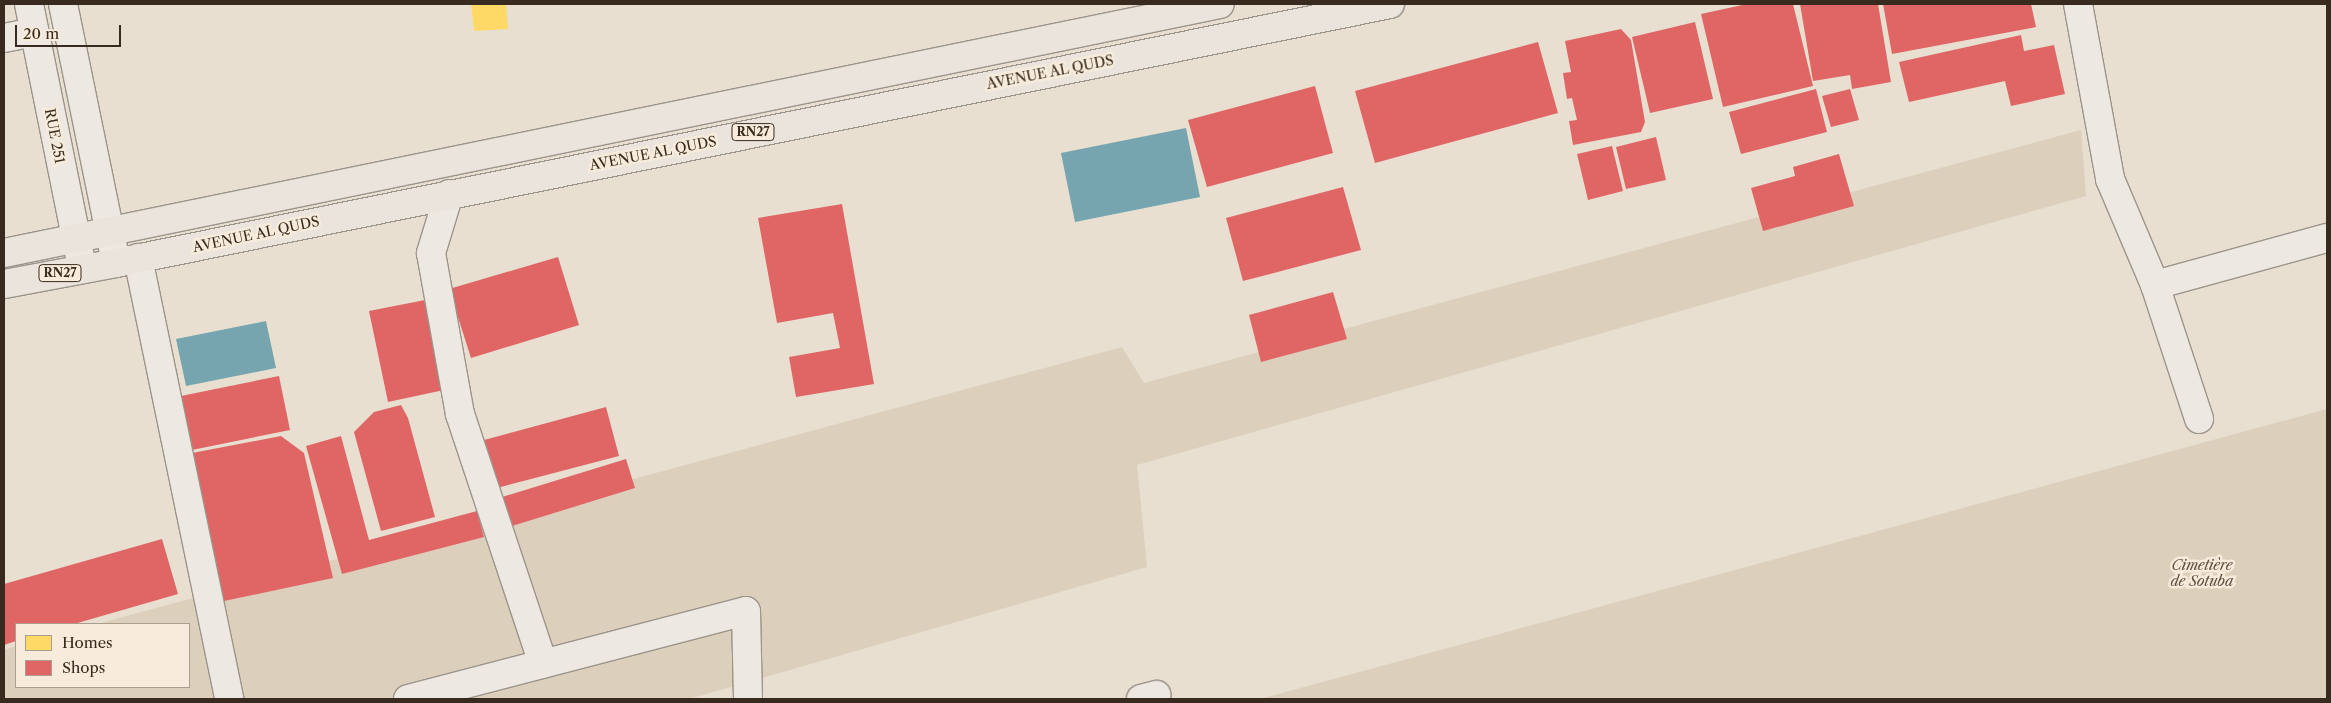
<!DOCTYPE html>
<meta charset="utf-8">
<style>
body{margin:0}
#map{position:relative;width:2331px;height:703px;overflow:hidden;background:#e8dfd1;font-family:"Libre Caslon Text",serif}
div>[style]{position:absolute}
.green>*{inset:0;background:#dccfbc}
.homes>*{inset:0;background:#ffd966}
.shops>*{inset:0;background:#e06666}
.public>*{inset:0;background:#76a5af}
.roads{filter:drop-shadow(1px 0 #9b948b) drop-shadow(-1px 0 #9b948b) drop-shadow(0 1px #9b948b) drop-shadow(0 -1px #9b948b)}
.street>*{height:28px;margin:-14px;padding:0 14px;transform-origin:14px;border-radius:14px;background:#ede8e1}
.secondary>*{height:28px;margin:-14px;padding:0 14px;transform-origin:14px;border-radius:14px;background:#ede8e1}
.primary>*{height:28px;margin:-14px;padding:0 14px;transform-origin:14px;border-radius:14px;background:#eae4dc}
span{translate:-50% -50%;white-space:nowrap;text-align:center;line-height:1.15;-webkit-text-stroke:5px #f7ecdb;paint-order:stroke}
.shield-label span{padding:1px 4px;background:#f7ecdb;border:1px solid;border-radius:4px;-webkit-text-stroke-width:0}
.shield-label{font-size:12px;color:#382a1e;font-weight:700}
.street-label{font-size:14px;color:#382a1e}
.park-label{font-size:14px;color:#5e5041;font-style:italic}
.frame{position:absolute;inset:0;border:5px solid #382a1e;pointer-events:none}
.legend{position:absolute;left:15px;top:623px;width:175px;height:65px;box-sizing:border-box;background:#f7ecdb;border:1px solid #ab9e8f;margin:0;padding:6px 9px;list-style:none;font-size:15px;color:#382a1e}
.legend li{display:flex;align-items:center;gap:10px;height:25px}
.legend b{width:25px;border:1px solid #ab9e8f}
.scale{position:absolute;left:15px;top:25px;width:106px;height:22px;box-sizing:border-box;border:2px solid #382a1e;border-top:0;padding-left:6px;font-size:15px;line-height:18px;white-space:nowrap;color:#382a1e;-webkit-text-stroke:4px #f7ecdb;paint-order:stroke}
</style>
<div id="map">
<div class="green">
<div style="clip-path:polygon(2081px 130px,2086px 196px,1137px 465px,1147px 567px,689px 699px,4px 699px,4px 650px,16px 646px,16px 687px,189px 687px,189px 624px,97px 624px,1122px 347px,1144px 383px)"></div>
<div style="clip-path:polygon(2327px 409px,2327px 699px,1260px 699px)"></div>
</div>
<div class="homes">
<div style="clip-path:polygon(471px 4px,506px 4px,508px 29px,474px 31px)"></div>
</div>
<div class="shops">
<div style="clip-path:polygon(1747px 4px,1793px 4px,1813px 86px,1723px 107px,1701px 14px)"></div>
<div style="clip-path:polygon(1800px 4px,1878px 4px,1891px 82px,1852px 89px,1850px 75px,1813px 81px)"></div>
<div style="clip-path:polygon(1883px 4px,2031px 4px,2036px 27px,1892px 54px)"></div>
<div style="clip-path:polygon(1695px 22px,1713px 99px,1650px 113px,1632px 37px)"></div>
<div style="clip-path:polygon(1621px 29px,1631px 40px,1645px 122px,1641px 132px,1573px 145px,1569px 121px,1577px 120px,1572px 98px,1567px 99px,1563px 73px,1571px 72px,1565px 41px)"></div>
<div style="clip-path:polygon(2021px 35px,2024px 51px,2054px 45px,2065px 94px,2011px 106px,2005px 81px,1909px 102px,1899px 62px)"></div>
<div style="clip-path:polygon(1538px 42px,1558px 113px,1375px 163px,1355px 91px)"></div>
<div style="clip-path:polygon(1315px 86px,1333px 153px,1207px 187px,1188px 120px)"></div>
<div style="clip-path:polygon(1816px 89px,1827px 132px,1741px 154px,1729px 112px)"></div>
<div style="clip-path:polygon(1850px 89px,1859px 120px,1831px 127px,1822px 96px)"></div>
<div style="clip-path:polygon(1656px 137px,1666px 180px,1626px 189px,1616px 147px)"></div>
<div style="clip-path:polygon(1612px 146px,1623px 191px,1588px 200px,1577px 154px)"></div>
<div style="clip-path:polygon(1839px 154px,1854px 206px,1763px 231px,1751px 188px,1795px 176px,1793px 167px)"></div>
<div style="clip-path:polygon(1343px 187px,1361px 250px,1243px 281px,1226px 218px)"></div>
<div style="clip-path:polygon(842px 204px,874px 384px,796px 397px,789px 357px,840px 348px,833px 313px,777px 323px,758px 218px)"></div>
<div style="clip-path:polygon(558px 257px,579px 325px,471px 358px,449px 289px)"></div>
<div style="clip-path:polygon(1333px 292px,1347px 339px,1261px 362px,1249px 315px)"></div>
<div style="clip-path:polygon(425px 300px,444px 390px,388px 402px,369px 311px)"></div>
<div style="clip-path:polygon(279px 376px,290px 430px,192px 450px,181px 396px)"></div>
<div style="clip-path:polygon(401px 405px,408px 418px,435px 517px,381px 531px,354px 432px,374px 412px)"></div>
<div style="clip-path:polygon(606px 407px,619px 456px,497px 488px,484px 440px)"></div>
<div style="clip-path:polygon(281px 436px,304px 453px,333px 578px,224px 601px,192px 453px)"></div>
<div style="clip-path:polygon(341px 436px,369px 540px,477px 511px,484px 537px,342px 574px,306px 446px)"></div>
<div style="clip-path:polygon(626px 459px,635px 488px,512px 526px,502px 497px)"></div>
<div style="clip-path:polygon(162px 539px,178px 594px,74px 624px,16px 624px,16px 641px,4px 645px,4px 584px)"></div>
</div>
<div class="public">
<div style="clip-path:polygon(1186px 128px,1200px 197px,1075px 222px,1061px 153px)"></div>
<div style="clip-path:polygon(266px 321px,276px 368px,186px 386px,176px 339px)"></div>
</div>
<div class="roads">
<div class="street">
<div style="left:2078px;top:4px;width:178px;rotate:79.6deg"></div>
<div style="left:2110px;top:179px;width:115px;rotate:67deg"></div>
<div style="left:2155px;top:285px;width:141px;rotate:71.8deg"></div>
<div style="left:4px;top:38px;width:31px;rotate:-11deg"></div>
<div style="left:449px;top:194px;width:62px;rotate:107deg"></div>
<div style="left:431px;top:253px;width:164px;rotate:79.8deg"></div>
<div style="left:460px;top:414px;width:263px;rotate:71.6deg"></div>
<div style="left:138px;top:258px;width:450px;rotate:78.3deg"></div>
<div style="left:2155px;top:285px;width:178px;rotate:-15.3deg"></div>
<div style="left:408px;top:699px;width:349px;rotate:-14.6deg"></div>
<div style="left:746px;top:611px;width:88px;rotate:88.7deg"></div>
<div style="left:1141px;top:699px;width:16px;rotate:-15deg"></div>
</div>
<div class="secondary">
<div style="left:29px;top:4px;width:269px;rotate:78.6deg"></div>
<div style="left:63px;top:4px;width:264px;rotate:78.4deg"></div>
</div>
<div class="primary">
<div style="left:4px;top:253px;width:1241px;rotate:-11.57deg"></div>
<div style="left:4px;top:284px;width:114px;rotate:-10.6deg"></div>
<div style="left:116px;top:263px;width:1300px;rotate:-11.49deg"></div>
</div>
</div>
<div class="shield-label">
<span style="left:753px;top:132px">RN27</span>
<span style="left:60px;top:273px">RN27</span>
</div>
<div class="street-label">
<span style="left:1050px;top:72px;rotate:-11deg">AVENUE AL QUDS</span>
<span style="left:55px;top:136px;rotate:79deg">RUE 251</span>
<span style="left:653px;top:153px;rotate:-11deg">AVENUE AL QUDS</span>
<span style="left:256px;top:234px;rotate:-12deg">AVENUE AL QUDS</span>
</div>
<div class="park-label">
<span style="left:2202px;top:573px">Cimetière<br>de Sotuba</span>
</div>
<div class="frame"></div>
<ul class="legend">
<li><b style="height:14px;background:#ffd966"></b>Homes</li>
<li><b style="height:14px;background:#e06666"></b>Shops</li>
</ul>
<div class="scale">20 m</div>
</div>
